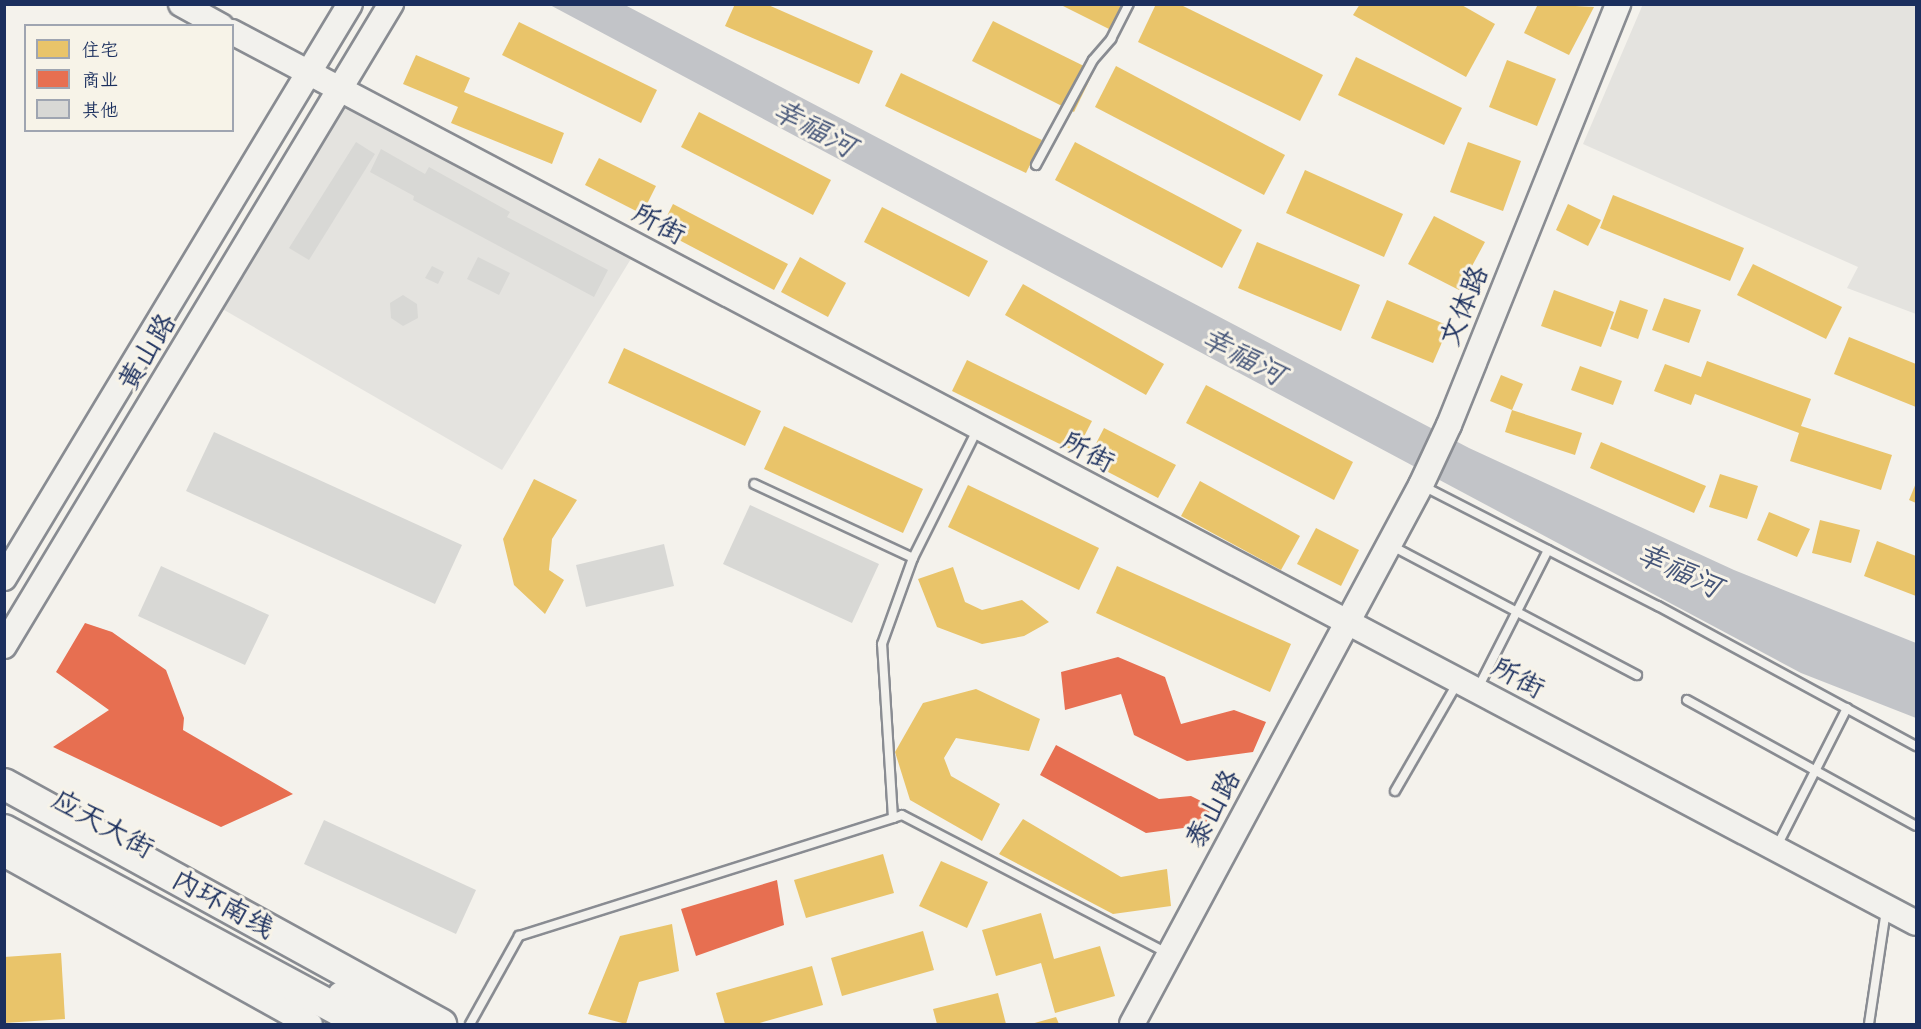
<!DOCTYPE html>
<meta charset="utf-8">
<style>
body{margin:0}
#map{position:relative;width:1921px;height:1029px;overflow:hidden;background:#f4f2ec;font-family:Caveat,"LXGW WenKai TC",sans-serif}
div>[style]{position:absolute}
.built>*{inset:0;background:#e4e3df}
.water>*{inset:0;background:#c2c4c8}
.homes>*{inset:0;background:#e9c46a}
.shops>*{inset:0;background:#e76f51}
.building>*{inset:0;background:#d8d8d5}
.roads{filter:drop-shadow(2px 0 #898c92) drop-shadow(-2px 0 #898c92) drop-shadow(0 2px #898c92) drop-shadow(0 -2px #898c92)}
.lane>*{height:8px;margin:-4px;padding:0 4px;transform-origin:4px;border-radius:4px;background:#f2f1ed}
.secondary>*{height:24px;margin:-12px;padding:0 12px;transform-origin:12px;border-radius:12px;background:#f2f1ed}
.primary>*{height:27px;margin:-13.5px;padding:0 13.5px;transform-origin:13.5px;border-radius:13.5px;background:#f2f1ed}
.highway>*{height:30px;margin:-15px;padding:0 15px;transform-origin:15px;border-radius:15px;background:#f2f1ed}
span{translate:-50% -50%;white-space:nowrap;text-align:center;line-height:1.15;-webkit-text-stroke:6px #f7f3e8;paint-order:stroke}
.street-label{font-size:28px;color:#1b2f5e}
.water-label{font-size:30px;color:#465679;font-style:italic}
.frame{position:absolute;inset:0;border:6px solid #1b2f5e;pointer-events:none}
.legend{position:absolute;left:24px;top:24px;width:210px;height:108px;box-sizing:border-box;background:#f7f3e8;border:2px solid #9fa5b1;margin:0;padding:8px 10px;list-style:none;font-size:18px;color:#1b2f5e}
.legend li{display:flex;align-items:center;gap:12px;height:30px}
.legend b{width:30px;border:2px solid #9fa5b1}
</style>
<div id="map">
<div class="built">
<div style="clip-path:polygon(1643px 4px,1916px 5px,1916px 314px,1847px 288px,1858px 267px,1583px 144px)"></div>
<div style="clip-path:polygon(342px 89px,640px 244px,502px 470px,212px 303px)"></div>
</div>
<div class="water">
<div style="clip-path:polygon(550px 5px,625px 5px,1469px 448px,1734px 570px,1916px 643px,1916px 718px,1801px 673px)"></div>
</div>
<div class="homes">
<div style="clip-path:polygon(735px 4px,766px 4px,873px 51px,859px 84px,725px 26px)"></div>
<div style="clip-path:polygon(1059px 4px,1132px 4px,1117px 33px)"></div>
<div style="clip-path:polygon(1156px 4px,1179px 4px,1323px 75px,1300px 121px,1138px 42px)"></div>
<div style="clip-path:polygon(1360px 4px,1460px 4px,1495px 24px,1466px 77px,1353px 15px)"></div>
<div style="clip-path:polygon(1538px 4px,1594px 7px,1569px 55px,1524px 33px)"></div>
<div style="clip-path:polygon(993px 21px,1094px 71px,1074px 112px,972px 61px)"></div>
<div style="clip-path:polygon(519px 22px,657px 90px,641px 123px,502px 55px)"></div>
<div style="clip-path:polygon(416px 55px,470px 78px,464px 92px,564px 133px,552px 164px,451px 123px,458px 107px,403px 84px)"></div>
<div style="clip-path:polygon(1356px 57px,1462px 108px,1444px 145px,1338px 95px)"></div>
<div style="clip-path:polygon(1507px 60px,1556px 79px,1537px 126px,1489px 107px)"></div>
<div style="clip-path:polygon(1116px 66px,1285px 155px,1264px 195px,1095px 107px)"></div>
<div style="clip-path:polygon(901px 73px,1042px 140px,1026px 173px,885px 106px)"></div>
<div style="clip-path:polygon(699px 112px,831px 180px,813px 215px,681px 147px)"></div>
<div style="clip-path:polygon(1075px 142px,1242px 230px,1222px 268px,1055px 180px)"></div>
<div style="clip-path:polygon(1468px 142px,1521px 161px,1503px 211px,1450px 192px)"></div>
<div style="clip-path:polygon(599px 158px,656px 186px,642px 214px,585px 185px)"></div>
<div style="clip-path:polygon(1305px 170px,1403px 214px,1384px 257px,1286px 213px)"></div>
<div style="clip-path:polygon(1613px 195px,1744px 248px,1730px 281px,1600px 228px)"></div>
<div style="clip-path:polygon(673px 204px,788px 264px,774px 290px,660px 230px)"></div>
<div style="clip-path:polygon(1568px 204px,1601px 220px,1588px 246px,1556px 230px)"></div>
<div style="clip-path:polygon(882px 207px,988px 261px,969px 297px,864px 242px)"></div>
<div style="clip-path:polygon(1434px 216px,1485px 242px,1459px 290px,1408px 264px)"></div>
<div style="clip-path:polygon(1257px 242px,1360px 285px,1341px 331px,1238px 288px)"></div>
<div style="clip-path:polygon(800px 257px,846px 283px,828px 317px,781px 292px)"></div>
<div style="clip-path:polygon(1753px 264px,1842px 307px,1826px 339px,1737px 295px)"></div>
<div style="clip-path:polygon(1023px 284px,1164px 364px,1146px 395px,1005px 315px)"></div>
<div style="clip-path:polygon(1554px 290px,1614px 312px,1601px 347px,1541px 326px)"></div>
<div style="clip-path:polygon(1664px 298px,1701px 310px,1689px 343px,1652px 330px)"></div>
<div style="clip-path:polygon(1387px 300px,1449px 326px,1433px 363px,1371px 338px)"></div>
<div style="clip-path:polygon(1620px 300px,1648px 310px,1638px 339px,1610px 329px)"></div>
<div style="clip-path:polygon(1849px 337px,1916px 364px,1916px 407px,1834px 374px)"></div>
<div style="clip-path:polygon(624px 348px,761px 411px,745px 446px,608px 383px)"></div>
<div style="clip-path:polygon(967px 360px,1092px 421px,1076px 452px,952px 391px)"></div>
<div style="clip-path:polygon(1707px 361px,1811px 399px,1801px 426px,1892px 455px,1881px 490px,1790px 461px,1799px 433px,1695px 394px,1691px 405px,1654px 391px,1665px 364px,1701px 377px)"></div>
<div style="clip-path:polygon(1580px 366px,1622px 381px,1613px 405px,1571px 390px)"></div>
<div style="clip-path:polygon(1501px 375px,1523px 384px,1512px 410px,1490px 401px)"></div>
<div style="clip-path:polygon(1206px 385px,1353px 462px,1334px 500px,1186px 423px)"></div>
<div style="clip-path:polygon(1512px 410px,1582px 433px,1575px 455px,1505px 432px)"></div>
<div style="clip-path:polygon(784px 426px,923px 489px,903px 533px,764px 469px)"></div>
<div style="clip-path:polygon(1104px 428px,1176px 465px,1158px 498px,1087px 461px)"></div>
<div style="clip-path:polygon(1601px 442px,1706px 486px,1694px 513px,1590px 468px)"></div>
<div style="clip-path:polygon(1720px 474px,1758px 486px,1747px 519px,1709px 507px)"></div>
<div style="clip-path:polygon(534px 479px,577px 500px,552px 539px,549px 570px,564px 580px,545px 614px,514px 585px,503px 539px)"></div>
<div style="clip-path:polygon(1200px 481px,1300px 536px,1281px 570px,1181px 516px)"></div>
<div style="clip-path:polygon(1916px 483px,1916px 503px,1909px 500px)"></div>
<div style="clip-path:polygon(968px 485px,1099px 548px,1079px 590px,948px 527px)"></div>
<div style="clip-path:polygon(1769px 512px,1810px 529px,1797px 557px,1757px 540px)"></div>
<div style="clip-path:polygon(1820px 520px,1860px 530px,1851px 563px,1812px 553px)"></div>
<div style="clip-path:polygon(1316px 528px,1359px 550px,1341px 586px,1297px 564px)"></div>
<div style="clip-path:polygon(1877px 541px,1916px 556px,1916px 596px,1864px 576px)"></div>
<div style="clip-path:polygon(1117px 566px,1291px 644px,1270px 692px,1096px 613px)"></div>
<div style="clip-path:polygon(953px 567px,965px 602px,982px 610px,1022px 600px,1049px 622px,1024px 636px,982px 644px,937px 627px,918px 579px)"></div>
<div style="clip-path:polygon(976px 689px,1040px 719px,1029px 751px,956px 738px,944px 758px,951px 776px,1000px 804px,982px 841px,910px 800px,895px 752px,923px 703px)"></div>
<div style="clip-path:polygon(1023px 819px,1121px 877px,1167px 869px,1171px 906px,1113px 914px,999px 854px)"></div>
<div style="clip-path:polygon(883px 854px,894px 893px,806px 918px,794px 880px)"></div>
<div style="clip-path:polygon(941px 861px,988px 882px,967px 928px,919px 906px)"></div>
<div style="clip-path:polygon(1041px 913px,1054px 959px,1100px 946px,1115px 996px,1055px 1013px,1041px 963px,996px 976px,982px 930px)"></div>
<div style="clip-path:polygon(672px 924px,679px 971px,639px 982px,626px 1024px,588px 1014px,620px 936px)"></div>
<div style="clip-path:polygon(923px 931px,934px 970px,842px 996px,831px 958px)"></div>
<div style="clip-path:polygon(61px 953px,65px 1019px,4px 1023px,4px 957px)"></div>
<div style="clip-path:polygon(812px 966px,823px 1005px,756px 1024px,725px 1024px,716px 993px)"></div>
<div style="clip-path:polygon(998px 993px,1006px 1024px,937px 1024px,933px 1009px)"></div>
<div style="clip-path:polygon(1056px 1017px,1059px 1024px,1031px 1024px)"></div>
</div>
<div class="shops">
<div style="clip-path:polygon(85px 623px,112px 632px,166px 670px,184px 718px,183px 730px,293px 794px,221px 827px,53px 747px,109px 710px,56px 672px)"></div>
<div style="clip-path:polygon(1118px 657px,1165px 677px,1181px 724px,1234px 710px,1266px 722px,1253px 752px,1187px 761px,1134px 735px,1121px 694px,1065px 710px,1061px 672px)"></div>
<div style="clip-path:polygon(1056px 745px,1159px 799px,1191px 796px,1211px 806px,1206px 825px,1146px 833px,1040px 775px)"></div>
<div style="clip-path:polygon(777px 880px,784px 925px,696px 956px,681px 909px)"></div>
</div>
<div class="building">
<div style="clip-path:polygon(356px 142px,375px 154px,309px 260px,289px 248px)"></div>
<div style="clip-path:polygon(381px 149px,425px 174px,429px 167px,510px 212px,507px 217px,608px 270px,594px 297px,413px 200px,414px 196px,370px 172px)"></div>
<div style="clip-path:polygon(478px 257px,510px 273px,499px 295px,467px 279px)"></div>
<div style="clip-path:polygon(432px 266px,444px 272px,438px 284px,425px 278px)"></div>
<div style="clip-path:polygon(403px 295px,417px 304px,418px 318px,403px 326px,391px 318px,390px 303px)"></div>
<div style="clip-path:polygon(214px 432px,462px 545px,435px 604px,186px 491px)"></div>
<div style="clip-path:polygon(750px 505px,879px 564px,852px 623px,723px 564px)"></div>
<div style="clip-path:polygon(664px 544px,674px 586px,586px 607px,576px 565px)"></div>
<div style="clip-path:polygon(161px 566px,269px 615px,245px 665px,138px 616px)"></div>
<div style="clip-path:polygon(324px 820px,476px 890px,456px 934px,304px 864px)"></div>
</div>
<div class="roads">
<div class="lane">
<div style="left:1036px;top:165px;width:119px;rotate:-61.5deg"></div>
<div style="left:1093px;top:60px;width:28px;rotate:-49deg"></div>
<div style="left:1111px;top:39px;width:39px;rotate:-63deg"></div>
<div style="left:1423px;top:486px;width:264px;rotate:27.1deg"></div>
<div style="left:1658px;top:606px;width:294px;rotate:28.5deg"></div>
<div style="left:1392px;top:546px;width:277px;rotate:27.8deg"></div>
<div style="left:913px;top:558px;width:143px;rotate:-63.4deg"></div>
<div style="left:1477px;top:690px;width:157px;rotate:-63.1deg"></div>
<div style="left:1687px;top:700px;width:261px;rotate:28.8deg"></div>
<div style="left:1395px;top:791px;width:126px;rotate:-60deg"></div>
<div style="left:893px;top:818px;width:9px;rotate:-18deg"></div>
<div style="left:902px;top:815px;width:301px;rotate:27.5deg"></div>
<div style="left:1776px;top:848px;width:157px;rotate:-63.1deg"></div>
<div style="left:470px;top:1024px;width:101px;rotate:-60.9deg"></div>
<div style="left:519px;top:936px;width:392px;rotate:-17.5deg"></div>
<div style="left:893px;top:818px;width:174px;rotate:-93.6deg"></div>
<div style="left:882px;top:644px;width:91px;rotate:-70.2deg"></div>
<div style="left:913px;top:558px;width:175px;rotate:-155deg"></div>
<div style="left:1869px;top:1024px;width:115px;rotate:-81.5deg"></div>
</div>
<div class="secondary">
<div style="left:181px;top:4px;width:46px;rotate:28.8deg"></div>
<div style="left:232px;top:32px;width:1905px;rotate:27.88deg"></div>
<div style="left:4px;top:578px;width:670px;rotate:-58.92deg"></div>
<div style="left:4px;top:646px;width:750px;rotate:-58.92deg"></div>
<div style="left:4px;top:854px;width:350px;rotate:29.1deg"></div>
<div style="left:1132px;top:1024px;width:612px;rotate:-61.8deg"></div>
<div style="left:1421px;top:485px;width:66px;rotate:-65deg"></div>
<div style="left:1449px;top:425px;width:454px;rotate:-68.1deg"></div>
</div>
<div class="primary">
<div style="left:341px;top:995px;width:62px;rotate:27.8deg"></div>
</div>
<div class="highway">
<div style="left:4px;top:784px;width:499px;rotate:28.8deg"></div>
<div style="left:4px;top:830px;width:409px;rotate:28.3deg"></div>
</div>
</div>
<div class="street-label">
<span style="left:659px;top:224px;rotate:28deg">所街</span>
<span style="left:1464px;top:306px;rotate:-68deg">文体路</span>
<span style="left:147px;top:352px;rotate:-59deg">黄山路</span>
<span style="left:1088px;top:452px;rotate:28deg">所街</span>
<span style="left:1518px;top:678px;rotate:28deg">所街</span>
<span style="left:1213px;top:809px;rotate:-62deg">泰山路</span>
<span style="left:103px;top:824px;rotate:29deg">应天大街</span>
<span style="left:223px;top:904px;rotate:29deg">内环南线</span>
</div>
<div class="water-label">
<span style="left:814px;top:128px;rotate:28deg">幸福河</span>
<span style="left:1243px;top:356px;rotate:28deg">幸福河</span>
<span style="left:1679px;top:570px;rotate:25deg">幸福河</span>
</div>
<div class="frame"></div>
<ul class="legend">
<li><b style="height:16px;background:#e9c46a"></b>住宅</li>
<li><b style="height:16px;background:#e76f51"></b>商业</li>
<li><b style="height:16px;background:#d8d8d5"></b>其他</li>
</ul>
</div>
